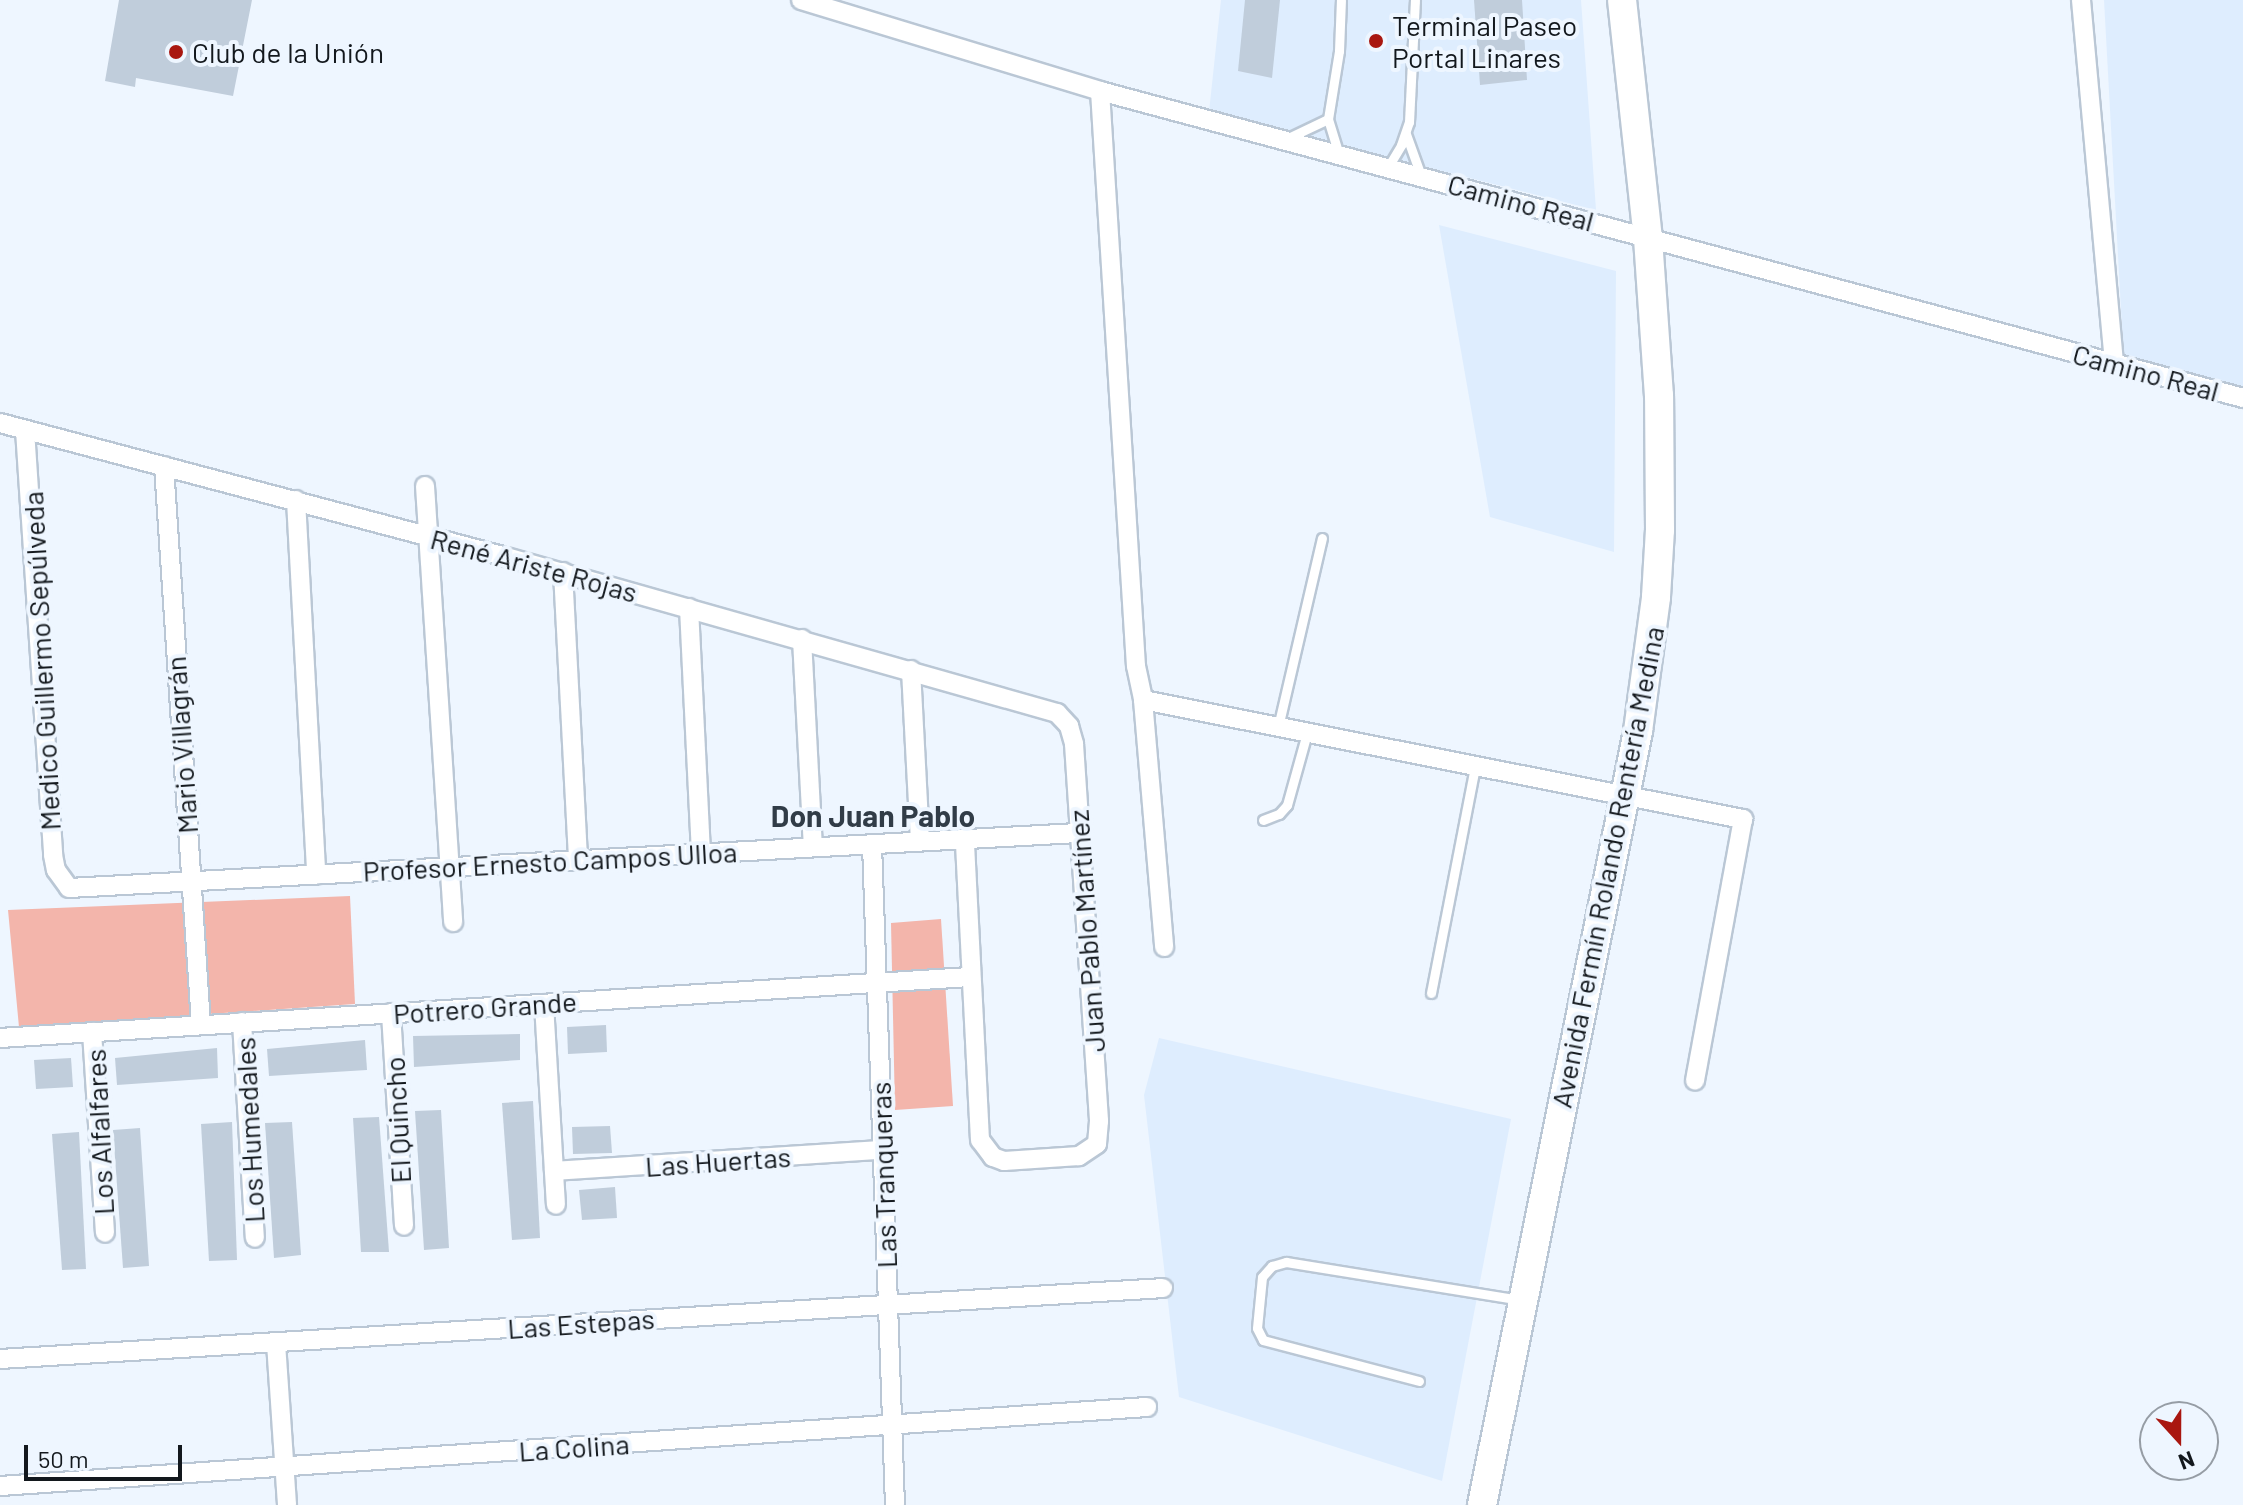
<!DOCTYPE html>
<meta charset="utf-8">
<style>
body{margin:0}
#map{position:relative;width:2243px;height:1505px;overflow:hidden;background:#eef6ff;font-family:Barlow,sans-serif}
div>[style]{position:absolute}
.built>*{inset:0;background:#deedfe}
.green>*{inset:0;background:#f3b5ab}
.building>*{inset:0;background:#c0cddb}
.roads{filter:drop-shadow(2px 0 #bac7d5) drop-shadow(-2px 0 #bac7d5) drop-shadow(0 2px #bac7d5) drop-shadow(0 -2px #bac7d5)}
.lane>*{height:9px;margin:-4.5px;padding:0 4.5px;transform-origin:4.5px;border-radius:4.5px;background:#fff}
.street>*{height:18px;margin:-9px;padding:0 9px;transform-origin:9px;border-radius:9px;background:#fff}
.primary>*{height:28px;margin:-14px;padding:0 14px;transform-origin:14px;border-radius:14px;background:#fff}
.dots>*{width:22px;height:22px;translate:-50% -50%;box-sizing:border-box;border:4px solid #eef6ff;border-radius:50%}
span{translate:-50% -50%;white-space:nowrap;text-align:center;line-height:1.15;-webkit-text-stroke:8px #eef6ff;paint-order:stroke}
.poi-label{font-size:28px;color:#13181d}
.left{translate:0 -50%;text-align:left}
.street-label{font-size:28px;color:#13181d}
.neighbourhood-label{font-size:30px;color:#313c47;font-weight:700}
.north{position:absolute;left:2139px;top:1401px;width:80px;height:80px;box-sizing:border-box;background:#eef6ff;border:2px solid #969da5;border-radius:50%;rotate:159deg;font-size:22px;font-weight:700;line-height:32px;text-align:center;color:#13181d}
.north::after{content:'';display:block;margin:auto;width:28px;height:36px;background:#a91710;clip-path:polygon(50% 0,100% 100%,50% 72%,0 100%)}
.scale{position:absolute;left:24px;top:1445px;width:158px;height:36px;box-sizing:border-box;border:4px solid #13181d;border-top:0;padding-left:10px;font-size:24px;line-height:28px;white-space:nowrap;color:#13181d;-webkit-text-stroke:6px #eef6ff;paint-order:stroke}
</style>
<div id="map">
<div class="built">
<div style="clip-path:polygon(1221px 0,1581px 0,1596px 210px,1209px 112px)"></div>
<div style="clip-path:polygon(2104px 0,2243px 0,2243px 400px,2124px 365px)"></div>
<div style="clip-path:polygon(1439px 225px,1616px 271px,1614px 552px,1490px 517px)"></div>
<div style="clip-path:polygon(1159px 1038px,1511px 1119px,1442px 1481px,1179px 1397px,1144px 1095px)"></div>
</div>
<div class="green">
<div style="clip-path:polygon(350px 896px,355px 1004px,19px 1027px,8px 910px)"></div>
<div style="clip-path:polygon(941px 919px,953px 1106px,895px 1110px,891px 923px)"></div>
</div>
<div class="building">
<div style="clip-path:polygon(119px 0,252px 0,233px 96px,136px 78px,135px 87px,105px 81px)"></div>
<div style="clip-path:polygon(1245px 0,1280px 0,1272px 78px,1238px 71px)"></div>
<div style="clip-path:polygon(1474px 0,1522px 0,1527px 80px,1480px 85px)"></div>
<div style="clip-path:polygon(606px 1025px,607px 1052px,568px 1054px,567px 1027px)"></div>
<div style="clip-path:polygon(520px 1034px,520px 1060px,414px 1067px,413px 1036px)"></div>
<div style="clip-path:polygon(365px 1040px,367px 1070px,269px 1076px,267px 1049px)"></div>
<div style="clip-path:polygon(217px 1048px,218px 1078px,117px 1085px,115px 1058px)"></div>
<div style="clip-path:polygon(71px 1058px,73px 1087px,36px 1089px,34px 1060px)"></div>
<div style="clip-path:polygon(533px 1101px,540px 1238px,512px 1240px,502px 1103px)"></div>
<div style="clip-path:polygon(441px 1110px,449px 1248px,424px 1250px,415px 1111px)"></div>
<div style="clip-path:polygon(379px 1117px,389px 1252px,361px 1252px,353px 1118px)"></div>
<div style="clip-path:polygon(232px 1122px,237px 1260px,209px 1261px,201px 1124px)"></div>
<div style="clip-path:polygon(292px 1122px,301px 1255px,274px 1258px,265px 1123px)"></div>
<div style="clip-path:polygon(610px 1126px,612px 1153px,573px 1154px,572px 1127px)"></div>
<div style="clip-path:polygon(140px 1128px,149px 1266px,123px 1268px,113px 1130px)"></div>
<div style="clip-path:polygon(79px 1132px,86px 1269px,62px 1270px,52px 1134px)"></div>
<div style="clip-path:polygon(615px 1187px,617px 1218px,582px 1220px,579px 1190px)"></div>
</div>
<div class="roads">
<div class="lane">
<div style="left:1328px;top:119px;width:69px;rotate:-80.8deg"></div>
<div style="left:1339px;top:51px;width:51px;rotate:-87.8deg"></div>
<div style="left:1406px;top:134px;width:45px;rotate:70.3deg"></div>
<div style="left:1288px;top:138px;width:44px;rotate:-25.4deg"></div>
<div style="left:1328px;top:119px;width:37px;rotate:73deg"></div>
<div style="left:1388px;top:167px;width:26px;rotate:-59deg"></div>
<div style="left:1401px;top:145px;width:24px;rotate:-71deg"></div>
<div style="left:1409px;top:122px;width:122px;rotate:-87.2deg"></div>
<div style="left:1278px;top:727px;width:194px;rotate:-76.9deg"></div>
<div style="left:1263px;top:820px;width:17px;rotate:-21deg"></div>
<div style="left:1279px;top:814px;width:12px;rotate:-48deg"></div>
<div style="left:1287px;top:805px;width:75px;rotate:-74.5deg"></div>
<div style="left:1431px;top:993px;width:230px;rotate:-79deg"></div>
<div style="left:1419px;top:1381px;width:161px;rotate:-165.3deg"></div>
<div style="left:1263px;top:1340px;width:13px;rotate:-117deg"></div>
<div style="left:1257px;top:1328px;width:51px;rotate:-84.4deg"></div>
<div style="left:1262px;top:1277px;width:15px;rotate:-48deg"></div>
<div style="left:1272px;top:1266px;width:15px;rotate:-16deg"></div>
<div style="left:1286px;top:1262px;width:237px;rotate:9.2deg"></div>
</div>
<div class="street">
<div style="left:801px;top:0;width:313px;rotate:16.9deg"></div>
<div style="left:1100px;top:91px;width:1184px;rotate:15.03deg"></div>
<div style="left:2081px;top:0;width:365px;rotate:84.8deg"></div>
<div style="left:1100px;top:91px;width:576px;rotate:86.42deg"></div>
<div style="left:1136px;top:666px;width:35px;rotate:78deg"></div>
<div style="left:1143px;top:700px;width:248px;rotate:85.1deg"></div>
<div style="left:0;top:423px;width:523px;rotate:14.83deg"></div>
<div style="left:506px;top:557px;width:573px;rotate:15.81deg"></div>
<div style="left:1057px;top:713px;width:18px;rotate:47deg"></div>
<div style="left:1069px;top:726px;width:19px;rotate:74deg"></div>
<div style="left:1074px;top:744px;width:378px;rotate:86.2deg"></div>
<div style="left:1099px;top:1121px;width:23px;rotate:95deg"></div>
<div style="left:1097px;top:1144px;width:22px;rotate:146deg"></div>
<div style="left:1079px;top:1156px;width:75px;rotate:176.2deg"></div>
<div style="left:1004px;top:1161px;width:12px;rotate:-160deg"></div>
<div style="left:993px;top:1157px;width:21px;rotate:-127deg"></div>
<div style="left:980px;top:1140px;width:301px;rotate:-92.9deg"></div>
<div style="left:25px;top:430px;width:426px;rotate:86.2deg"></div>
<div style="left:53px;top:855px;width:15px;rotate:79deg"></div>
<div style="left:56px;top:870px;width:22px;rotate:54deg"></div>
<div style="left:69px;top:888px;width:1010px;rotate:-3.12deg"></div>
<div style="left:164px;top:466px;width:560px;rotate:86.21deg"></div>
<div style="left:425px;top:486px;width:437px;rotate:86.3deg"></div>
<div style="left:296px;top:500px;width:375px;rotate:86.9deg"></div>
<div style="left:563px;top:572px;width:288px;rotate:87deg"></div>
<div style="left:689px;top:608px;width:245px;rotate:87.2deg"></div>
<div style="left:802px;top:639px;width:208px;rotate:87deg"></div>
<div style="left:911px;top:670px;width:171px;rotate:87deg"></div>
<div style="left:1143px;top:700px;width:612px;rotate:11.22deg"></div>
<div style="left:1743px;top:819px;width:266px;rotate:100.4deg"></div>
<div style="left:872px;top:844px;width:661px;rotate:88.01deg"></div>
<div style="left:544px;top:1004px;width:201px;rotate:86.6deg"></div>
<div style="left:391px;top:1013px;width:213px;rotate:86.5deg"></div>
<div style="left:242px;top:1022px;width:216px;rotate:86.6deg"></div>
<div style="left:92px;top:1032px;width:201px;rotate:86.3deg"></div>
<div style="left:0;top:1038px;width:972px;rotate:-3.6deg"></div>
<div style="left:554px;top:1171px;width:330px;rotate:-3.7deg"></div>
<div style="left:276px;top:1343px;width:162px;rotate:86.1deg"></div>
<div style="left:0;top:1359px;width:1165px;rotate:-3.49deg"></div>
<div style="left:0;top:1486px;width:1150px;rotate:-3.94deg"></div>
</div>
<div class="primary">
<div style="left:1482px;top:1505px;width:790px;rotate:-78.6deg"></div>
<div style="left:1638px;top:731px;width:135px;rotate:-82.3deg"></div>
<div style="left:1656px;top:597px;width:67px;rotate:-86.6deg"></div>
<div style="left:1660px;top:530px;width:134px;rotate:-90.4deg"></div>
<div style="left:1659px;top:396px;width:157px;rotate:-94deg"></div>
<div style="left:1648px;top:239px;width:240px;rotate:-96.2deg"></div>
</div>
</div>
<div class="dots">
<div style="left:1376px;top:41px;background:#a91710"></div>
<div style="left:176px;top:52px;background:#a91710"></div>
</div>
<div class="poi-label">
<span class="left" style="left:1392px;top:41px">Terminal Paseo<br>Portal Linares</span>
<span class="left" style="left:192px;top:52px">Club de la Unión</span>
</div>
<div class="street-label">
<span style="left:1521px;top:202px;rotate:15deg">Camino Real</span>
<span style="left:2146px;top:372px;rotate:15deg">Camino Real</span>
<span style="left:534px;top:565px;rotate:15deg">René Ariste Rojas</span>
<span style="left:41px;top:661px;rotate:-93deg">Medico Guillermo Sepúlveda</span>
<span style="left:181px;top:745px;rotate:-94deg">Mario Villagrán</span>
<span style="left:550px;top:861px;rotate:-3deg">Profesor Ernesto Campos Ulloa</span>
<span style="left:1607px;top:867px;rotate:-79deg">Avenida Fermín Rolando Rentería Medina</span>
<span style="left:1086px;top:931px;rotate:-94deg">Juan Pablo Martínez</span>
<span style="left:485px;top:1007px;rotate:-4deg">Potrero Grande</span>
<span style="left:397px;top:1120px;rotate:-93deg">El Quincho</span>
<span style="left:249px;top:1130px;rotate:-93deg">Los Humedales</span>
<span style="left:99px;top:1132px;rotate:-93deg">Los Alfalfares</span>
<span style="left:718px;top:1161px;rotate:-4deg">Las Huertas</span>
<span style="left:883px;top:1175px;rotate:-92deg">Las Tranqueras</span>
<span style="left:581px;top:1323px;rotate:-4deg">Las Estepas</span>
<span style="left:574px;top:1447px;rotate:-4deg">La Colina</span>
</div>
<div class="neighbourhood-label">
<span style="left:873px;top:815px">Don Juan Pablo</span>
</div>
<div class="north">N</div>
<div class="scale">50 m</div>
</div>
